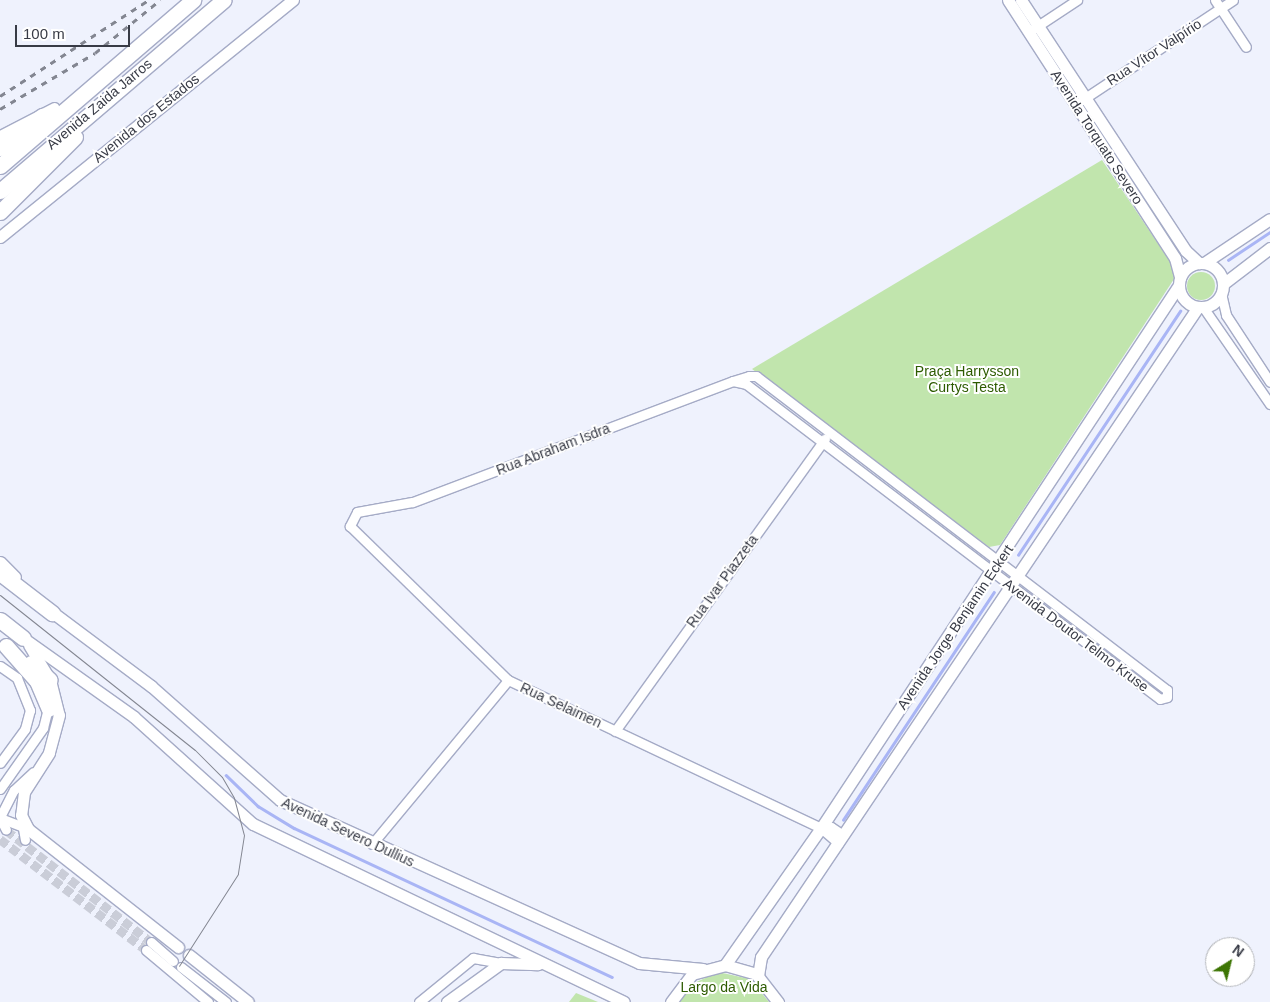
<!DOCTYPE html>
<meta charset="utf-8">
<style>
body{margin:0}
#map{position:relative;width:1270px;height:1002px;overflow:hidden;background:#eff2fd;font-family:Arial,sans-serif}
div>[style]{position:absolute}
.green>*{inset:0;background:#c1e5ad}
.round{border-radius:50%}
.stream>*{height:2.5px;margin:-1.25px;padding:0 1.25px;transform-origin:1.25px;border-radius:1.25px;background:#a9b5f5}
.street-tunnel>*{height:9px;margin-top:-4.5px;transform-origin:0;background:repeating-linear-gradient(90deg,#cacdd8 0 9px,transparent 0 13.5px)}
.roads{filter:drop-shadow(1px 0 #a5abc6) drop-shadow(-1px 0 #a5abc6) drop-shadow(0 1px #a5abc6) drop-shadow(0 -1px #a5abc6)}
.street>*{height:9px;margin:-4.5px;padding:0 4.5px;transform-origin:4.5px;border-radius:4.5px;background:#fff}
.secondary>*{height:11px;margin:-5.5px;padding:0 5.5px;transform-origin:5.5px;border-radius:5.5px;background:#fff}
.secondary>.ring{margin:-5.5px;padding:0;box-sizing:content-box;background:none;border:11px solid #fff;border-radius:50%}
.highway>*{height:15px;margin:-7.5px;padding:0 7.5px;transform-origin:7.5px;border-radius:7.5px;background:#fff}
.tram>*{height:1px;margin:-0.5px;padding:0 0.5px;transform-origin:0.5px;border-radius:0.5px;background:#838691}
.rail>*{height:2.5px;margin-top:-1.25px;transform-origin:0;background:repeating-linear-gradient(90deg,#838691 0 6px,transparent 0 12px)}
span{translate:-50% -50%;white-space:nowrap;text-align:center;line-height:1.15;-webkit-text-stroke:4px #fff;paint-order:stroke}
.street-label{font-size:14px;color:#383b46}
.park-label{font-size:14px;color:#2d5b00}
.north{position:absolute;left:1205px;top:937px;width:50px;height:50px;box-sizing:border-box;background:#fff;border:1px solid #afb1b5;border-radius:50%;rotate:36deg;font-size:14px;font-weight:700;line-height:20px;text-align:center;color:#383b46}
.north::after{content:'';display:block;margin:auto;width:18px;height:22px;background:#3d7504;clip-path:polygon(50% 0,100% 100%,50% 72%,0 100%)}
.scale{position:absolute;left:15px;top:25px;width:115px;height:22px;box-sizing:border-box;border:2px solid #383b46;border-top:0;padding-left:6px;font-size:15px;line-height:18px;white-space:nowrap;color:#383b46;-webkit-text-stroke:4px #fff;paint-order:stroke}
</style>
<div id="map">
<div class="green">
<div style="clip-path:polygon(1102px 160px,1173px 266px,1174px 279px,1000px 545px,989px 547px,752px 369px)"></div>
<div class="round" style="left:1187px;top:272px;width:28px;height:28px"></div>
<div style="clip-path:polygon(718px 972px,750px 979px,769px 1002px,679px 1002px,688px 986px)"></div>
<div style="clip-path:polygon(576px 993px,598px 1002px,569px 1002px)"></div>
</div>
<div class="stream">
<div style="left:1228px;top:260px;width:50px;rotate:-33.7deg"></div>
<div style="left:1018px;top:555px;width:293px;rotate:-56.4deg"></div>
<div style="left:226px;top:775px;width:45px;rotate:44.1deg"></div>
<div style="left:258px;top:806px;width:42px;rotate:31.4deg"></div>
<div style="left:294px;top:828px;width:351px;rotate:25.1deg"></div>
<div style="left:843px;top:820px;width:273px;rotate:-56.5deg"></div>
</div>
<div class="street-tunnel">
<div style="left:6px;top:830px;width:183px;rotate:37.7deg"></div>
<div style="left:0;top:839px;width:183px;rotate:37.2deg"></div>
</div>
<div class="roads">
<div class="street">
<div style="left:1215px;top:0;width:56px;rotate:56.6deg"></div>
<div style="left:1033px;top:29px;width:53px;rotate:-33.4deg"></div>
<div style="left:1082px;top:100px;width:181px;rotate:-33.5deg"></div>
<div style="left:0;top:135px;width:61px;rotate:-27.4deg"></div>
<div style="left:1221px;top:293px;width:23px;rotate:77deg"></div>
<div style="left:1226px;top:315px;width:80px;rotate:56.7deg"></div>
<div style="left:1203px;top:307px;width:118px;rotate:55.4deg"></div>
<div style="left:733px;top:381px;width:13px;rotate:13deg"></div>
<div style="left:746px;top:384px;width:520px;rotate:37.27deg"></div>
<div style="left:1160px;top:699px;width:7px;rotate:-16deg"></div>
<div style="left:1167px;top:697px;width:7px;rotate:-90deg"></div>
<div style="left:1167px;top:690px;width:517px;rotate:-142.62deg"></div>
<div style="left:756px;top:376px;width:7px;rotate:180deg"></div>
<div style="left:749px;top:376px;width:17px;rotate:163deg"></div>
<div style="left:733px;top:381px;width:343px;rotate:159.3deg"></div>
<div style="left:412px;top:502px;width:56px;rotate:169.7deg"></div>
<div style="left:357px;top:512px;width:16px;rotate:117deg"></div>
<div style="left:350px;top:526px;width:221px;rotate:44.3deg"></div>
<div style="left:508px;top:680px;width:346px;rotate:25.3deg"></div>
<div style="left:821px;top:828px;width:23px;rotate:41deg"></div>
<div style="left:0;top:666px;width:21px;rotate:35deg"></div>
<div style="left:17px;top:678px;width:35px;rotate:68deg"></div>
<div style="left:30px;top:710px;width:20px;rotate:105deg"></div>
<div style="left:25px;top:729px;width:42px;rotate:126.3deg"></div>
<div style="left:615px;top:731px;width:360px;rotate:-54.3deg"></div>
<div style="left:0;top:789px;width:75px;rotate:-54.8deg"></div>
<div style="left:43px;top:728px;width:25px;rotate:-76deg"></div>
<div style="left:0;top:817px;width:30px;rotate:-63deg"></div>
<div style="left:14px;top:790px;width:26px;rotate:-43deg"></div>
<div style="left:0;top:818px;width:30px;rotate:21deg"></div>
<div style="left:0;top:818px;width:13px;rotate:63deg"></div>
<div style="left:22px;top:823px;width:17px;rotate:80deg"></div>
<div style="left:821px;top:828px;width:10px;rotate:-6deg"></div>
<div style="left:831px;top:827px;width:14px;rotate:34deg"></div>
<div style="left:372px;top:844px;width:213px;rotate:-50.3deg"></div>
<div style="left:151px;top:942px;width:29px;rotate:41deg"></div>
<div style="left:146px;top:950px;width:81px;rotate:40deg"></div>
<div style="left:181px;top:967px;width:57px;rotate:37.9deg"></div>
<div style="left:419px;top:1002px;width:70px;rotate:-39.2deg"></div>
<div style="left:473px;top:958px;width:28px;rotate:10deg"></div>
</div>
<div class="secondary">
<div style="left:1008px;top:0;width:307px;rotate:57.1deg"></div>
<div style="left:1175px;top:258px;width:20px;rotate:75deg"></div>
<div style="left:1021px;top:0;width:300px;rotate:56.7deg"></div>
<div style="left:1186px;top:251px;width:18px;rotate:43deg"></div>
<div style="left:0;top:237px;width:377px;rotate:-39deg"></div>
<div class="ring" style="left:1179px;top:263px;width:33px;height:33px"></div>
<div style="left:1204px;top:263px;width:79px;rotate:-33.7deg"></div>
<div style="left:1223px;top:284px;width:59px;rotate:-37.5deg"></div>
<div style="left:0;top:562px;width:21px;rotate:45deg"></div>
<div style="left:48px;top:609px;width:129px;rotate:36.8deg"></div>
<div style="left:151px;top:686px;width:172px;rotate:41.5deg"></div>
<div style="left:280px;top:800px;width:394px;rotate:24.4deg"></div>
<div style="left:639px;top:963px;width:64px;rotate:5.4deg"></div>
<div style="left:23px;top:638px;width:136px;rotate:35.4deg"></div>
<div style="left:134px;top:717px;width:160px;rotate:42deg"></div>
<div style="left:253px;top:824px;width:411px;rotate:25.6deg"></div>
<div style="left:29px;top:645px;width:41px;rotate:59deg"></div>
<div style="left:50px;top:680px;width:36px;rotate:76deg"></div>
<div style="left:59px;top:715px;width:39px;rotate:105deg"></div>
<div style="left:49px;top:753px;width:46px;rotate:122.7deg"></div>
<div style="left:24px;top:792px;width:23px;rotate:97deg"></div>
<div style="left:21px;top:815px;width:16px;rotate:63deg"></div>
<div style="left:28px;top:829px;width:191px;rotate:38.2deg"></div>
<div style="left:189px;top:955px;width:75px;rotate:38.5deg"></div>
<div style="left:725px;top:965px;width:167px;rotate:-55deg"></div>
<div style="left:821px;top:828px;width:650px;rotate:-56.6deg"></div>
<div style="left:758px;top:976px;width:19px;rotate:-81deg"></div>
<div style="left:761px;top:957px;width:783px;rotate:-56.09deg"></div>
<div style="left:447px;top:1002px;width:67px;rotate:-35.8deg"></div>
<div style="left:501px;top:963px;width:37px;rotate:2deg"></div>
<div style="left:671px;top:1002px;width:35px;rotate:-53deg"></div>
<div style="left:692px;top:974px;width:34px;rotate:-15deg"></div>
<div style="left:725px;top:965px;width:32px;rotate:16deg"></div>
<div style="left:756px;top:974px;width:36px;rotate:52deg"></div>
</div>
<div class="highway">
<div style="left:0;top:148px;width:53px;rotate:-37.3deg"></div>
<div style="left:0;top:166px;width:255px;rotate:-40.7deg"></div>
<div style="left:0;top:191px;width:294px;rotate:-40.5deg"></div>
<div style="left:0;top:212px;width:106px;rotate:-45deg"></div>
<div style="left:0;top:573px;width:66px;rotate:37.6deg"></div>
<div style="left:0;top:620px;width:29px;rotate:38deg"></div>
<div style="left:6px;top:646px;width:47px;rotate:48.5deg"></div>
<div style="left:37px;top:681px;width:30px;rotate:67deg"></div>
<div style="left:31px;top:663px;width:25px;rotate:42deg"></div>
</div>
</div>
<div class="tram">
<div style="left:0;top:595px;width:249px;rotate:38.5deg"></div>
<div style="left:195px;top:750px;width:38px;rotate:45deg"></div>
<div style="left:222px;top:777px;width:24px;rotate:60deg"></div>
<div style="left:234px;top:798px;width:38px;rotate:75deg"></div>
<div style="left:244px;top:835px;width:39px;rotate:99deg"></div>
<div style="left:238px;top:874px;width:109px;rotate:122.7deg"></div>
</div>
<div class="rail">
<div style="left:0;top:96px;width:175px;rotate:-32.9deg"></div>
<div style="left:0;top:109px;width:110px;rotate:-30.5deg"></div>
<div style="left:95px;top:53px;width:84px;rotate:-39.2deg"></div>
</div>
<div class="street-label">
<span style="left:1154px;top:52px;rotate:-33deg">Rua Vítor Valpírio</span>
<span style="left:99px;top:104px;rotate:-40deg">Avenida Zaida Jarros</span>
<span style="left:146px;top:118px;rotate:-39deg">Avenida dos Estados</span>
<span style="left:1097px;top:137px;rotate:57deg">Avenida Torquato Severo</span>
<span style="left:553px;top:449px;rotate:-21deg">Rua Abraham Isdra</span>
<span style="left:722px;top:581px;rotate:-54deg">Rua Ivar Piazzeta</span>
<span style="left:955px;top:627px;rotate:-56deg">Avenida Jorge Benjamin Eckert</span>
<span style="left:1076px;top:635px;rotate:37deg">Avenida Doutor Telmo Kruse</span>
<span style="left:561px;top:705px;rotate:25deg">Rua Selaimen</span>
<span style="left:348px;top:832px;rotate:25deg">Avenida Severo Dullius</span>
</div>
<div class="park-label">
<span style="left:967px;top:379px">Praça Harrysson<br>Curtys Testa</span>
<span style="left:724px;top:987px">Largo da Vida</span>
</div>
<div class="north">N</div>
<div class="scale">100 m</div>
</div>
